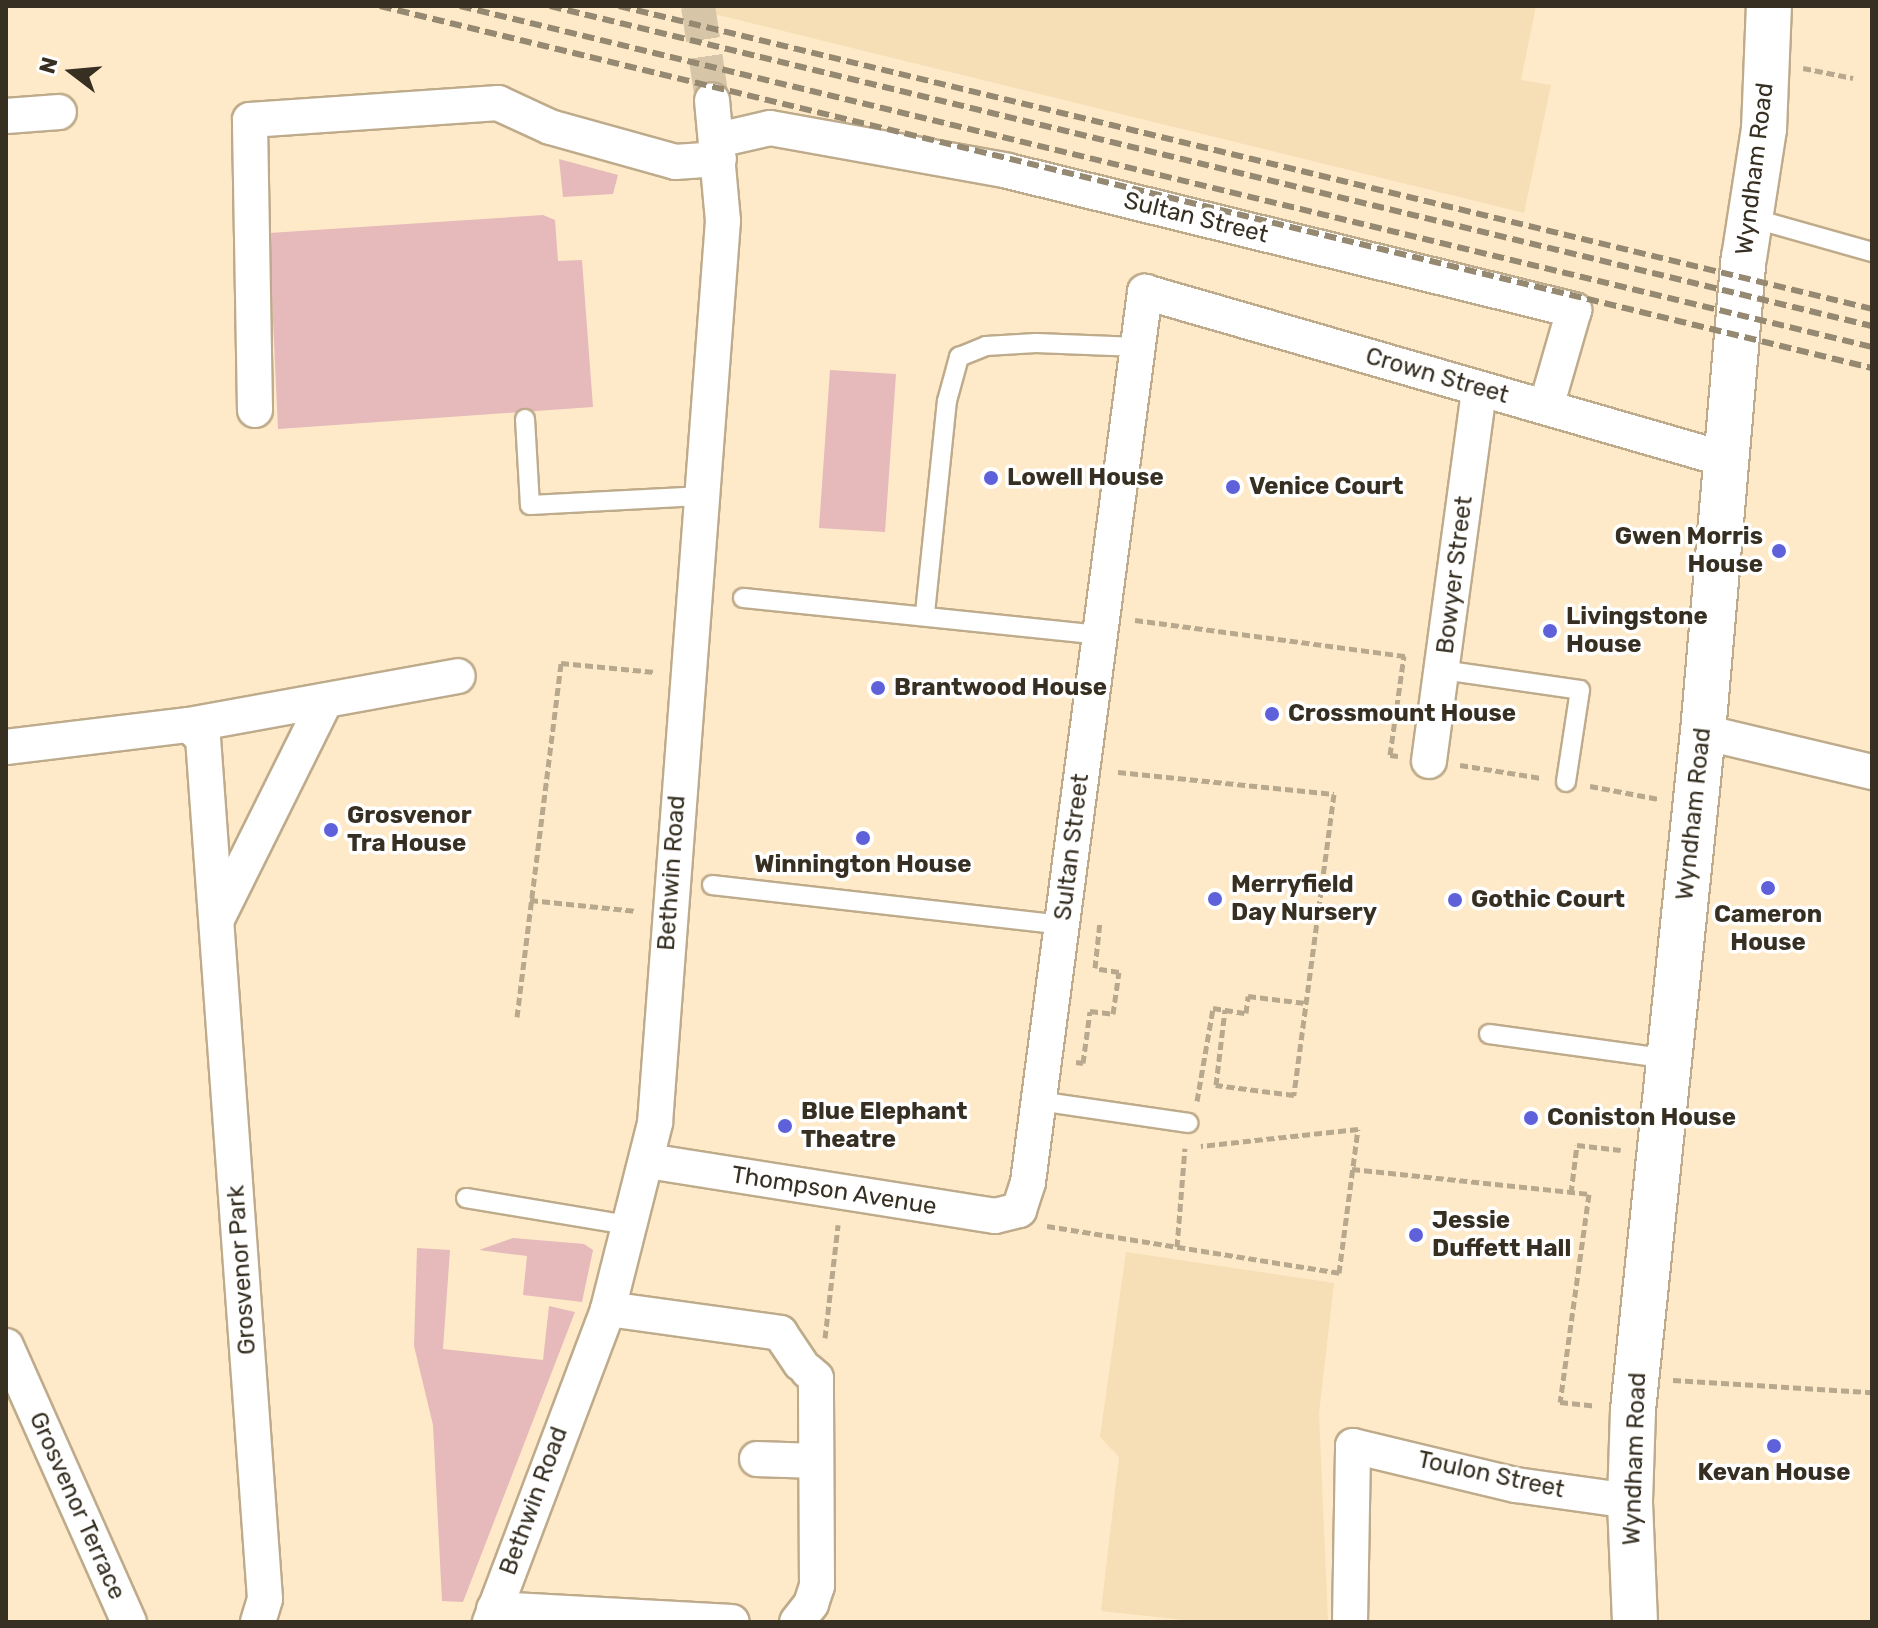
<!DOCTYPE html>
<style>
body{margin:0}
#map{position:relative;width:1878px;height:1628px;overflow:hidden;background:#feeac8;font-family:Rubik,sans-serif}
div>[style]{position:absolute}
.built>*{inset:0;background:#f6deb6}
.green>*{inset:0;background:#e6b9bb}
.street-tunnel>*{height:34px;margin-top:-17px;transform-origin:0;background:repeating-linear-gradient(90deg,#d6c5a7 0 34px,transparent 0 51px)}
.path>*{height:5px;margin-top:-2.5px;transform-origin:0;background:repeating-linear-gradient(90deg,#b8a98e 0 8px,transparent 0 12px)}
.roads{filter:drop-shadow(2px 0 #beab8b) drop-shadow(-2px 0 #beab8b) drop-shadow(0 2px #beab8b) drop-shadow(0 -2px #beab8b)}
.lane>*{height:18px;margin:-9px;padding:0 9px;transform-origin:9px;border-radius:9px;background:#fff}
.street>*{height:34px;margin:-17px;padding:0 17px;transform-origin:17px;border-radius:17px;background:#fff}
.secondary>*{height:44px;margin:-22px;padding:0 22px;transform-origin:22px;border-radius:22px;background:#fff}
.rail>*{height:6px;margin-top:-3px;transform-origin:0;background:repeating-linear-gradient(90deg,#968972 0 12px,transparent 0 18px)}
.dots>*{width:22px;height:22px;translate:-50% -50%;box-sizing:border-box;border:4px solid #fff;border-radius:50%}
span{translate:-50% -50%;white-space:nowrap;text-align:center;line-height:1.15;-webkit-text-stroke:7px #fff;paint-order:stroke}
.street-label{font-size:24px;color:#362f22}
.poi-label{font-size:24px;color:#362f22;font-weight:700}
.left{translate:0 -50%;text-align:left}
.right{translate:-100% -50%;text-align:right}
.frame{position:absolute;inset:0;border:8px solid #362f22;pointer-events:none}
.north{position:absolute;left:32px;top:32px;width:80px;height:80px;-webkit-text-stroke:6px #fff;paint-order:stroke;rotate:286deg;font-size:22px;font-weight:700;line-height:32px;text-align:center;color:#362f22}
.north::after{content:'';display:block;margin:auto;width:28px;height:36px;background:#362f22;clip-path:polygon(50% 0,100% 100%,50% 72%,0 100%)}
</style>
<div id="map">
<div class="built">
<div style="clip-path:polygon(699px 6px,1536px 6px,1521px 80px,1551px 85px,1524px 213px,706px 12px)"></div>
<div style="clip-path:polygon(1126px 1252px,1334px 1283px,1319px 1413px,1328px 1622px,1202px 1622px,1101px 1611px,1119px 1457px,1100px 1437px)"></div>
</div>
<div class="green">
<div style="clip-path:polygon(559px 159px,618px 175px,613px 194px,563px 197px)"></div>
<div style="clip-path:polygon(543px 215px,555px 220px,558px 261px,582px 260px,593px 407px,278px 429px,269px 233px)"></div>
<div style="clip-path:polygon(830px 370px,896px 374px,885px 532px,819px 528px)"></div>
<div style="clip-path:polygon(513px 1238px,584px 1244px,593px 1250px,582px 1302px,523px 1295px,527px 1256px,479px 1250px)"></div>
<div style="clip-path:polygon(417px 1248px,450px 1250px,443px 1349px,543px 1360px,549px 1306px,575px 1312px,463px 1602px,442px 1601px,433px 1425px,414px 1346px)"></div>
</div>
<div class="street-tunnel">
<div style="left:698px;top:6px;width:95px;rotate:81.5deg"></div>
</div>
<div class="path">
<div style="left:1803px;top:68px;width:51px;rotate:11.3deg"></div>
<div style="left:1135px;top:620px;width:273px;rotate:7.6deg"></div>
<div style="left:1398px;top:756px;width:8px;rotate:-173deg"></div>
<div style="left:1390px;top:755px;width:100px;rotate:-82deg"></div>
<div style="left:1460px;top:765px;width:82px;rotate:9.1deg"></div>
<div style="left:1118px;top:772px;width:217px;rotate:5.8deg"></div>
<div style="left:1334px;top:794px;width:304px;rotate:97.6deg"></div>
<div style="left:1294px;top:1095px;width:79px;rotate:-172.7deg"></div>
<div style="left:1216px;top:1085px;width:76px;rotate:-83.2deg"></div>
<div style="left:1590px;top:786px;width:70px;rotate:10.7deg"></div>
<div style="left:530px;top:900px;width:107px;rotate:5.9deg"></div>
<div style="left:517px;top:1017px;width:357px;rotate:-82.9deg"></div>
<div style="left:561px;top:663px;width:94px;rotate:5.5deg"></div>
<div style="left:1076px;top:1062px;width:7px;rotate:8deg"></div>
<div style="left:1083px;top:1063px;width:52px;rotate:-82.3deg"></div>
<div style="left:1090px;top:1011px;width:23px;rotate:7deg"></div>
<div style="left:1113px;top:1014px;width:42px;rotate:-81.9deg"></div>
<div style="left:1119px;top:972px;width:24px;rotate:-171deg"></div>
<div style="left:1095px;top:968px;width:47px;rotate:-83.9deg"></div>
<div style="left:1197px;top:1101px;width:94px;rotate:-80.2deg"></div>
<div style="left:1213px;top:1008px;width:33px;rotate:9deg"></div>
<div style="left:1246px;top:1013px;width:17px;rotate:-83deg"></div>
<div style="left:1248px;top:996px;width:58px;rotate:6.9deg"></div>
<div style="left:1352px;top:1169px;width:238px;rotate:6deg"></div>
<div style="left:1589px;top:1194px;width:210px;rotate:97.9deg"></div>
<div style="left:1560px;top:1402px;width:36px;rotate:6deg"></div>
<div style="left:1571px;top:1193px;width:48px;rotate:-82.9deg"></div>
<div style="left:1577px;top:1145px;width:44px;rotate:6.5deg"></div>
<div style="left:1047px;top:1226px;width:296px;rotate:9.1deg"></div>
<div style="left:1339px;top:1273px;width:145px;rotate:-82.5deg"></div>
<div style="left:1358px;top:1129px;width:158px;rotate:173.8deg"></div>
<div style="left:1177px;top:1247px;width:99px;rotate:-85.4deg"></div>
<div style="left:825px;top:1338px;width:114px;rotate:-83.4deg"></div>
<div style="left:1673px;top:1380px;width:199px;rotate:3.5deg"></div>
</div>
<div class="roads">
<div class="lane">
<div style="left:1752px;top:218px;width:125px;rotate:15.8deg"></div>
<div style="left:525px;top:419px;width:86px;rotate:86.7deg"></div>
<div style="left:530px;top:505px;width:170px;rotate:-3deg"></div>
<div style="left:743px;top:598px;width:359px;rotate:5.9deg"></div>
<div style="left:925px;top:613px;width:213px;rotate:-84.1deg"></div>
<div style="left:947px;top:401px;width:46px;rotate:-74.7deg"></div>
<div style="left:959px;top:357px;width:29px;rotate:-22deg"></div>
<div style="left:986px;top:346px;width:50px;rotate:-3.4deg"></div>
<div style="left:1036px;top:343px;width:102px;rotate:2.2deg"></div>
<div style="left:1442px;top:670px;width:139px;rotate:8.2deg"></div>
<div style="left:1580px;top:690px;width:93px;rotate:98.7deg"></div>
<div style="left:712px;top:885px;width:352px;rotate:6.5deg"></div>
<div style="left:1489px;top:1034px;width:182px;rotate:7.9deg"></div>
<div style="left:1038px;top:1101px;width:152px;rotate:8.3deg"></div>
<div style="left:466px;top:1198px;width:169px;rotate:9.5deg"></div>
</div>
<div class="street">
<div style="left:6px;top:116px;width:53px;rotate:-4.3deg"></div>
<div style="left:718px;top:140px;width:53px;rotate:-13deg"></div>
<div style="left:770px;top:128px;width:242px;rotate:10.2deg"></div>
<div style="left:1008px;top:171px;width:583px;rotate:13.8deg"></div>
<div style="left:1574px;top:310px;width:101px;rotate:106.1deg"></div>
<div style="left:255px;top:410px;width:290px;rotate:-91deg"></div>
<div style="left:250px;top:120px;width:249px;rotate:-3.9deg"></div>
<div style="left:498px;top:103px;width:57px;rotate:24.8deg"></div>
<div style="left:550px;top:127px;width:130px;rotate:15.6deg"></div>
<div style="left:675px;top:162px;width:44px;rotate:-3.9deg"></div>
<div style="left:189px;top:725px;width:273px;rotate:-10.3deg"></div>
<div style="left:1703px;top:732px;width:174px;rotate:13.3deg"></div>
<div style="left:6px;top:747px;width:184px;rotate:-6.9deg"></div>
<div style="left:189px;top:725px;width:19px;rotate:43deg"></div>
<div style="left:203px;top:738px;width:863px;rotate:85.88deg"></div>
<div style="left:265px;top:1599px;width:24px;rotate:107deg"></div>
<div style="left:1429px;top:761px;width:375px;rotate:-82.3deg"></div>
<div style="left:219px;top:915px;width:239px;rotate:-63.6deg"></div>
<div style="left:648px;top:1161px;width:351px;rotate:9deg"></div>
<div style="left:995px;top:1216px;width:25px;rotate:-14deg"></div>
<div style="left:1019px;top:1210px;width:29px;rotate:-72deg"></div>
<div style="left:1028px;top:1182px;width:898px;rotate:-82.51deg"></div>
<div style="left:1145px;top:292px;width:607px;rotate:16.08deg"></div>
<div style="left:608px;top:1309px;width:174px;rotate:7.9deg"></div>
<div style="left:780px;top:1333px;width:37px;rotate:56deg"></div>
<div style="left:6px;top:1346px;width:302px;rotate:66deg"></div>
<div style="left:757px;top:1459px;width:59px;rotate:1.9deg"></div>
<div style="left:494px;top:1609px;width:238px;rotate:3.1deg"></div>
<div style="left:490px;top:1622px;width:335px;rotate:-69.3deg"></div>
<div style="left:608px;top:1309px;width:192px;rotate:-75.8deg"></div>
<div style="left:655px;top:1123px;width:905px;rotate:-85.69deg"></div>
<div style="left:723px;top:221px;width:121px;rotate:-95.2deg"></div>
<div style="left:797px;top:1622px;width:23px;rotate:-52deg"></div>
<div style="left:811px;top:1604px;width:19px;rotate:-72deg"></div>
<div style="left:817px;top:1586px;width:208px;rotate:-90.3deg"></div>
<div style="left:816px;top:1378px;width:11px;rotate:-139deg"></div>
<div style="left:1350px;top:1622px;width:176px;rotate:-89deg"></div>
<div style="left:1353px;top:1446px;width:168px;rotate:13.5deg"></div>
<div style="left:1516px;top:1485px;width:115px;rotate:8deg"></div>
</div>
<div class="secondary">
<div style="left:1635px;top:1622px;width:121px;rotate:-92.4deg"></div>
<div style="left:1630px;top:1501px;width:91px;rotate:-88.1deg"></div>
<div style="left:1633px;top:1410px;width:682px;rotate:-84.11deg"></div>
<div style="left:1703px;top:732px;width:476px;rotate:-85.1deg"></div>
<div style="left:1744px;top:258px;width:131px;rotate:-81.2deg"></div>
<div style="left:1764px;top:129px;width:123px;rotate:-87.7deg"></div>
</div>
</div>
<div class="rail">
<div style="left:380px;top:6px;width:1535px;rotate:13.64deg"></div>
<div style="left:460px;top:6px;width:1453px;rotate:13.58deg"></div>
<div style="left:550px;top:6px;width:1360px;rotate:13.61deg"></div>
<div style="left:619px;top:6px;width:1289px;rotate:13.59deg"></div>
</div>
<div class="dots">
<div style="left:991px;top:478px;background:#5e61d9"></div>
<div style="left:1233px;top:487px;background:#5e61d9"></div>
<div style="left:1779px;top:551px;background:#5e61d9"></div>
<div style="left:1550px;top:631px;background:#5e61d9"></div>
<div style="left:878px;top:688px;background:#5e61d9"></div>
<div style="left:1272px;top:714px;background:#5e61d9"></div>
<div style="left:331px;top:830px;background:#5e61d9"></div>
<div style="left:863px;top:838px;background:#5e61d9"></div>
<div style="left:1768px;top:888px;background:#5e61d9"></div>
<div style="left:1215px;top:899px;background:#5e61d9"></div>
<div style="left:1455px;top:900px;background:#5e61d9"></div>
<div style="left:1531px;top:1118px;background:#5e61d9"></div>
<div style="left:785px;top:1126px;background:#5e61d9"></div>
<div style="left:1416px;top:1235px;background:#5e61d9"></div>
<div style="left:1774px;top:1446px;background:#5e61d9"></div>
</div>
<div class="street-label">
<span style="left:1755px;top:169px;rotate:-83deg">Wyndham Road</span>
<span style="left:1196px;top:218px;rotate:14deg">Sultan Street</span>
<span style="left:1437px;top:376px;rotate:16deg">Crown Street</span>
<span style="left:1455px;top:575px;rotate:-83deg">Bowyer Street</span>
<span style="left:1694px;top:814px;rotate:-84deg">Wyndham Road</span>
<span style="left:1072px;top:847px;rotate:-83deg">Sultan Street</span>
<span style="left:672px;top:873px;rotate:-86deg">Bethwin Road</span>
<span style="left:834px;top:1191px;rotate:9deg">Thompson Avenue</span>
<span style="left:242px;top:1270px;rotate:-94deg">Grosvenor Park</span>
<span style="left:1635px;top:1459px;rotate:-88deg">Wyndham Road</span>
<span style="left:1491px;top:1475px;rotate:12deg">Toulon Street</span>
<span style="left:534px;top:1501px;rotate:-70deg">Bethwin Road</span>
<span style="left:77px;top:1506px;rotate:66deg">Grosvenor Terrace</span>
</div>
<div class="poi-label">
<span class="left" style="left:1007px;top:478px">Lowell House</span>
<span class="left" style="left:1249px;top:487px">Venice Court</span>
<span class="right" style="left:1763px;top:551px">Gwen Morris<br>House</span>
<span class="left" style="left:1566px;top:631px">Livingstone<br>House</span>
<span class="left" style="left:894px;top:688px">Brantwood House</span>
<span class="left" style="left:1288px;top:714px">Crossmount House</span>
<span class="left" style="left:347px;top:830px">Grosvenor<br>Tra House</span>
<span style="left:863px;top:865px">Winnington House</span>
<span class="left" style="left:1231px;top:899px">Merryfield<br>Day Nursery</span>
<span class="left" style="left:1471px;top:900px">Gothic Court</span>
<span style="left:1768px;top:929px">Cameron<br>House</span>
<span class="left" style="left:801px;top:1126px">Blue Elephant<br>Theatre</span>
<span class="left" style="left:1547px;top:1118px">Coniston House</span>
<span class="left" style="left:1432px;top:1235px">Jessie<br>Duffett Hall</span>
<span style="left:1774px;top:1473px">Kevan House</span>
</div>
<div class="frame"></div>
<div class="north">N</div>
</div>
